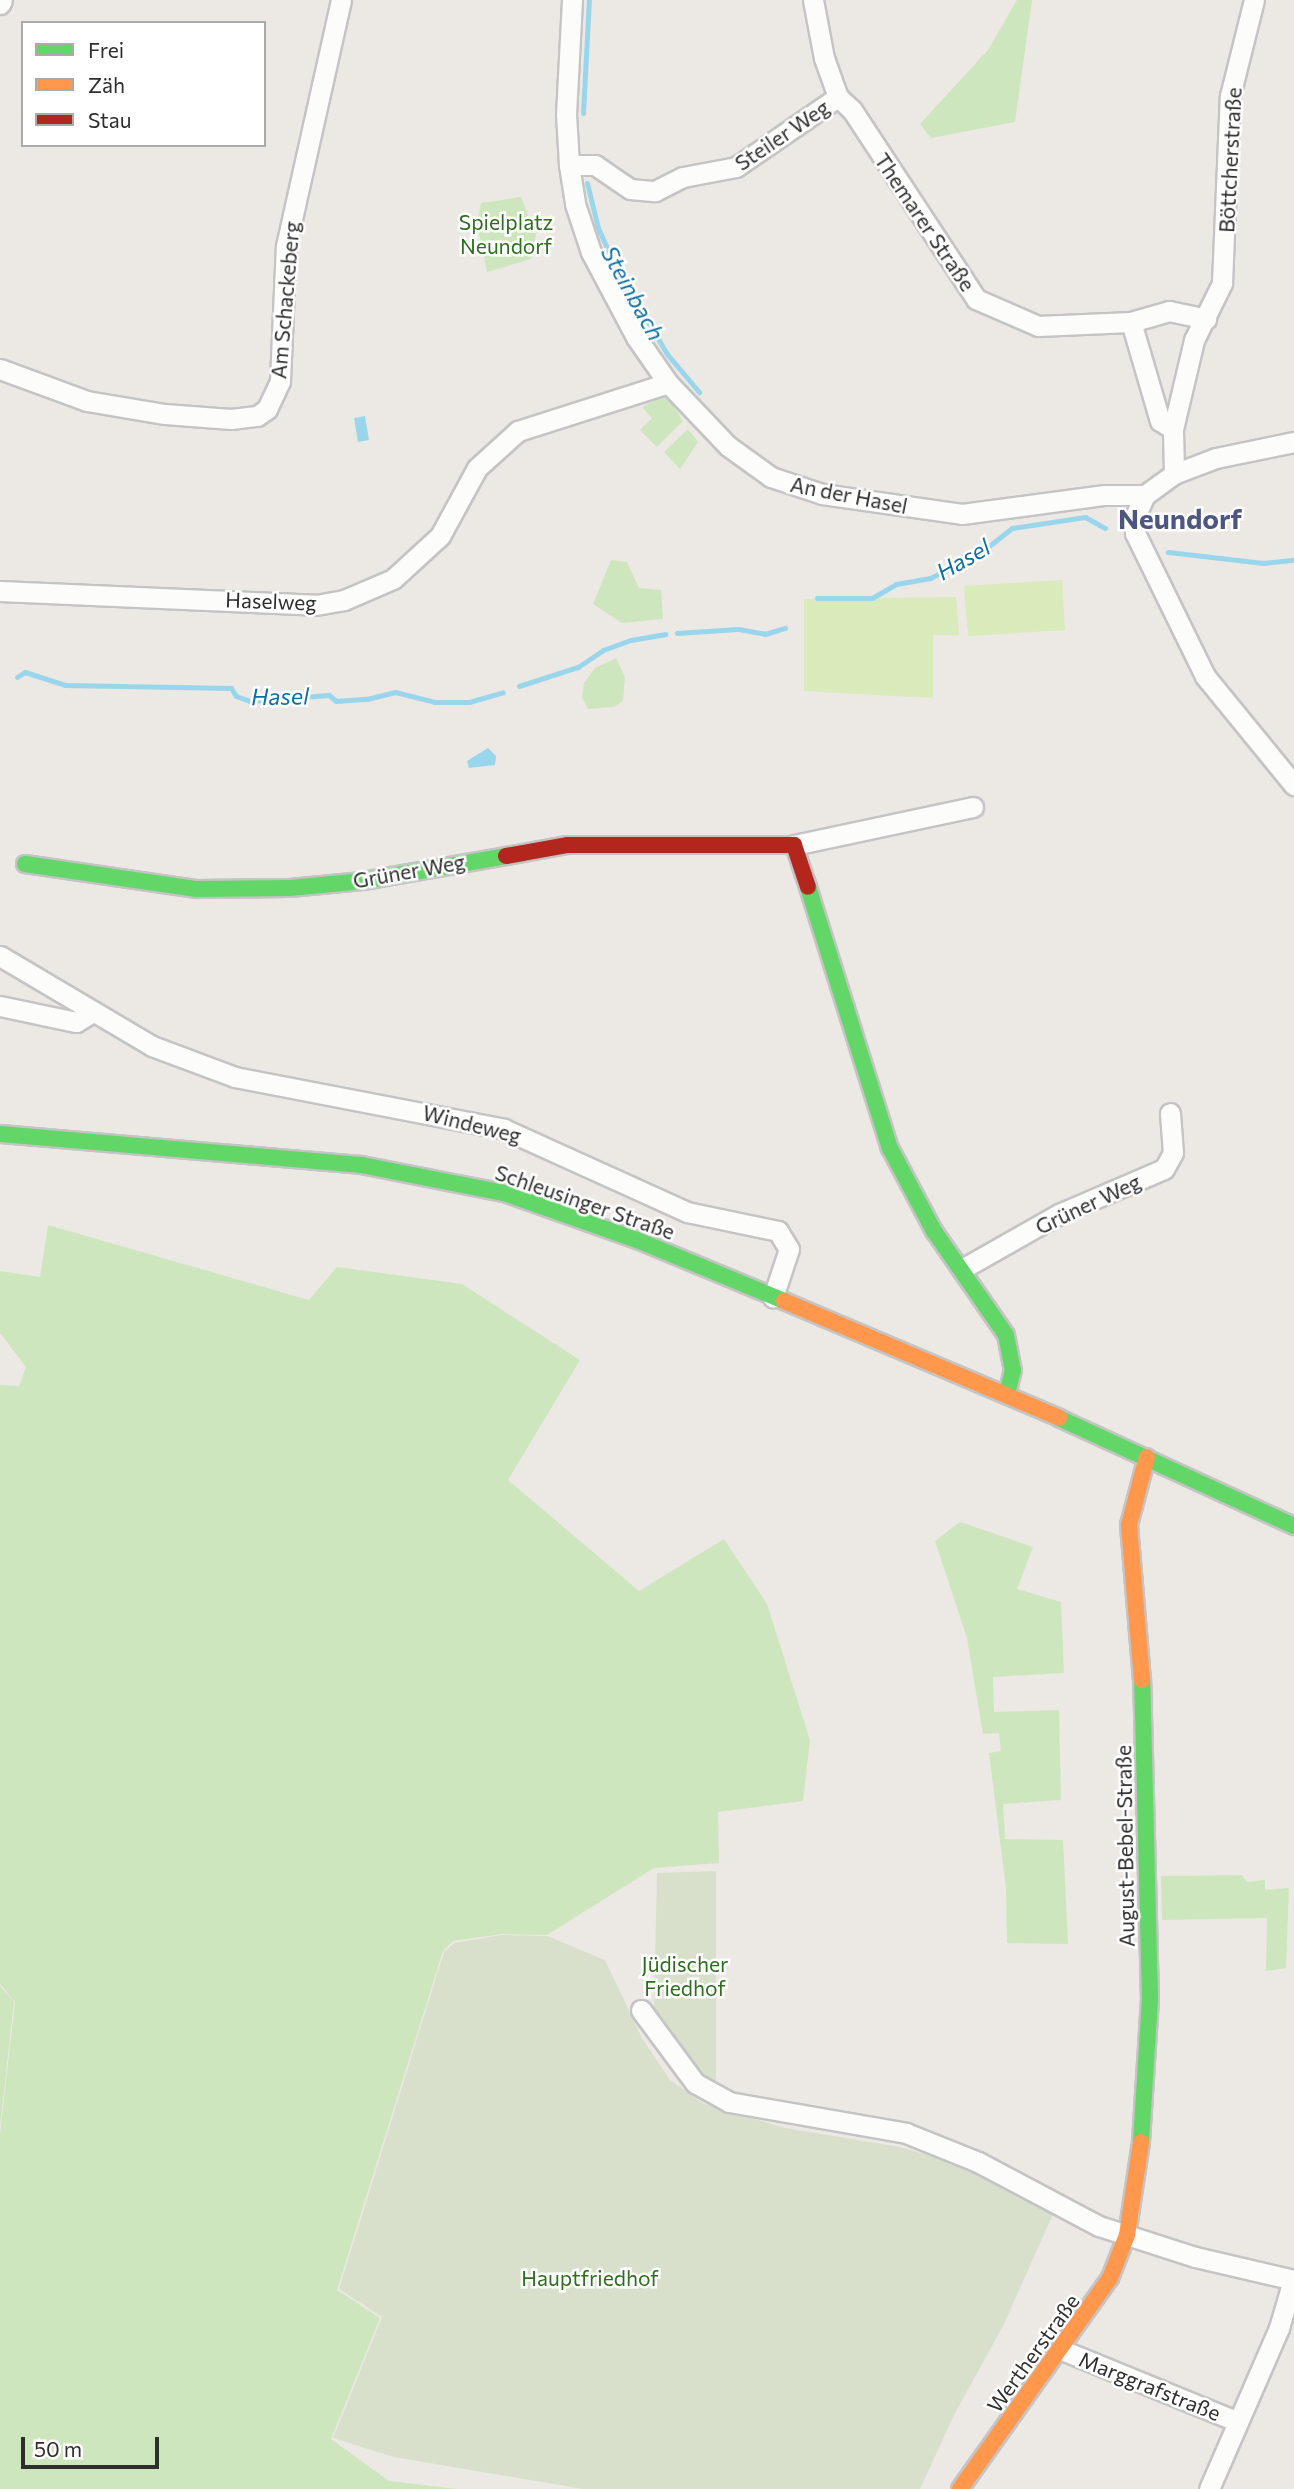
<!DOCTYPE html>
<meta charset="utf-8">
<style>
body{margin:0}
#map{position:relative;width:1294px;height:2489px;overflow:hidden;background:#ece8e4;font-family:Commissioner,sans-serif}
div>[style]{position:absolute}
.green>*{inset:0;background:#cee6be}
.cemetery>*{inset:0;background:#d8e0cc}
.pitch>*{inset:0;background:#d9eabb}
.water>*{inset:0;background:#99d6ec}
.stream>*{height:5px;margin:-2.5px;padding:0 2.5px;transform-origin:2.5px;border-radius:2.5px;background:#99d6ec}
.roads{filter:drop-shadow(2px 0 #c5c4c5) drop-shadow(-2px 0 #c5c4c5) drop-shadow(0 2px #c5c4c5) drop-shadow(0 -2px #c5c4c5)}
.street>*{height:19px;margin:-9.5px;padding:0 9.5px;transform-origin:9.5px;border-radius:9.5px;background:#fcfcfb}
.fast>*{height:16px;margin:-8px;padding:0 8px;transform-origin:8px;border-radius:8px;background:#63d668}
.slow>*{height:16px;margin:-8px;padding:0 8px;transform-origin:8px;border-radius:8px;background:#ff974d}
.jam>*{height:16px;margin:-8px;padding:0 8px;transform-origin:8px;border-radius:8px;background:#b3261e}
span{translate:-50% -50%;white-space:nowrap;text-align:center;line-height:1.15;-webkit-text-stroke:5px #fff;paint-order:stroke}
.street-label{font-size:21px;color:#2e2e2e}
.park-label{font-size:21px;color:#2c6e1b}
.water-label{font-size:23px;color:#0d6fa3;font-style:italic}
.district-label{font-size:28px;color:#4d5680;font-weight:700}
.legend{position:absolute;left:21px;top:21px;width:245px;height:126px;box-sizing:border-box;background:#fff;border:2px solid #ababab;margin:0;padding:9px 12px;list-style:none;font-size:21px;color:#2e2e2e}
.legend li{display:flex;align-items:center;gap:14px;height:35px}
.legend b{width:35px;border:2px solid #ababab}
.scale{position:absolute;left:21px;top:2437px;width:138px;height:32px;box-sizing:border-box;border:4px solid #2e2e2e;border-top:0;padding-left:9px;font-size:21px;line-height:24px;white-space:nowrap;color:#2e2e2e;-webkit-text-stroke:5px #fff;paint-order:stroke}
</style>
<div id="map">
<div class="green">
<div style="clip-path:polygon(1017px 0,1032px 0,1015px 122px,931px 138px,920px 124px,988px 50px)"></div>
<div style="clip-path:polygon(521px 197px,536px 235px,531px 259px,487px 272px,477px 223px,481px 203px)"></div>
<div style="clip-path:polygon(660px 398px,669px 399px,683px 421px,657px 447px,640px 430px,652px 418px,642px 407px)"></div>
<div style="clip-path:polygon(688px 429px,698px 442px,680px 469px,664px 452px)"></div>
<div style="clip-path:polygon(611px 560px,627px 562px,639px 588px,661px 590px,663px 619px,622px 623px,593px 604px)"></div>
<div style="clip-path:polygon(616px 658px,625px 677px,623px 701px,614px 707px,588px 709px,582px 698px,584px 683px,595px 668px)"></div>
<div style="clip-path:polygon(48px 1225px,309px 1300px,337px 1267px,462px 1284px,580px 1360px,508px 1480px,639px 1591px,724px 1539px,767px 1604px,810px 1740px,803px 1801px,718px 1812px,719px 1863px,654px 1868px,547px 1935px,502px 1934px,453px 1941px,443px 1951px,337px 2290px,380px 2318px,331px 2439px,389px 2481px,458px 2489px,0 2489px,0 2134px,15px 2002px,0 1984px,0 1385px,19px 1386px,26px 1367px,0 1333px,0 1271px,40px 1277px)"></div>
<div style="clip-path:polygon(960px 1522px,1033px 1547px,1017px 1589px,1061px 1602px,1064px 1673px,993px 1677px,994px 1712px,1059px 1710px,1061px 1800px,1003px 1804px,1005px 1839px,1063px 1840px,1068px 1944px,1007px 1943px,1006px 1888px,989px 1753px,1001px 1751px,999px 1733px,983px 1734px,967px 1638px,935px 1541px)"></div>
<div style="clip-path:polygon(1242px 1875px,1247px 1882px,1265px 1880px,1265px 1890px,1289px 1888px,1286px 1968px,1266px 1971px,1267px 1918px,1162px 1920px,1161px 1876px)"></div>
<div style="clip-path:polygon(0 1986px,14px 2002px,0 2127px)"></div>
</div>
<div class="cemetery">
<div style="clip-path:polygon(716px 1871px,716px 2082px,700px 2078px,673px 2043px,654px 2008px,657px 1873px)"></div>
<div style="clip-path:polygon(502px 1935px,547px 1936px,605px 1960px,642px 2038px,670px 2080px,704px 2104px,785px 2128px,900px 2147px,962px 2165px,1054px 2212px,1003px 2326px,954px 2415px,920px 2489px,583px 2489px,394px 2457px,333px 2438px,382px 2317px,339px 2289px,444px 1952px,454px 1943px)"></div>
</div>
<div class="pitch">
<div style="clip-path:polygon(1062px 580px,1065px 630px,968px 636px,964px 586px)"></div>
<div style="clip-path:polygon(956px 597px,959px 635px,933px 635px,933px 698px,804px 691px,804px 599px)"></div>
</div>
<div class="water">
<div style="clip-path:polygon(365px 416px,369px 440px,358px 442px,354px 418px)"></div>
<div style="clip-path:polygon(488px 748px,496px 756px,495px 765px,469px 768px,467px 761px)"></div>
</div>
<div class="stream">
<div style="left:583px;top:113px;width:113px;rotate:-87deg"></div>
<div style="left:587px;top:183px;width:46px;rotate:76.3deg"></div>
<div style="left:598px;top:228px;width:46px;rotate:65.7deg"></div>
<div style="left:617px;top:270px;width:98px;rotate:59.2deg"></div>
<div style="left:667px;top:354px;width:50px;rotate:49.9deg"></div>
<div style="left:1168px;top:552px;width:96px;rotate:6.6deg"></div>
<div style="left:1263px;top:563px;width:31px;rotate:-6deg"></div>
<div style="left:817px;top:598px;width:55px"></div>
<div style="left:872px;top:598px;width:28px;rotate:-30deg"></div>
<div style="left:896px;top:584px;width:35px;rotate:-10deg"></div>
<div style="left:930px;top:578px;width:50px;rotate:-25deg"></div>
<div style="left:975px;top:557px;width:47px;rotate:-38.1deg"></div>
<div style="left:1012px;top:528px;width:74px;rotate:-8.6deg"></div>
<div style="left:1085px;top:517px;width:23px;rotate:29deg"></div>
<div style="left:677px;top:633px;width:61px;rotate:-3.8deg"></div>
<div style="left:738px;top:629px;width:27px;rotate:10deg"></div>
<div style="left:765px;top:634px;width:21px;rotate:-17deg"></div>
<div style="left:17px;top:677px;width:9px;rotate:-32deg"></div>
<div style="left:25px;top:672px;width:42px;rotate:18deg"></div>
<div style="left:65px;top:685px;width:166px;rotate:1deg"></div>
<div style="left:231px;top:688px;width:9px;rotate:58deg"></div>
<div style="left:236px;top:696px;width:15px;rotate:20deg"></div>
<div style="left:250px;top:701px;width:79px;rotate:-4.3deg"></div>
<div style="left:329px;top:695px;width:9px;rotate:41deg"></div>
<div style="left:336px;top:701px;width:31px;rotate:-4deg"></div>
<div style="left:367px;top:699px;width:29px;rotate:-14deg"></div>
<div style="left:395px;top:692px;width:41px;rotate:14deg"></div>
<div style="left:435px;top:702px;width:34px"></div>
<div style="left:469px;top:702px;width:35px;rotate:-16deg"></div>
<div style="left:519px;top:686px;width:62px;rotate:-17.9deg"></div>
<div style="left:578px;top:667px;width:30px;rotate:-34deg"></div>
<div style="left:603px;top:650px;width:30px;rotate:-20deg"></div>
<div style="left:631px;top:640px;width:35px;rotate:-10deg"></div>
</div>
<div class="roads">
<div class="street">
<div style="left:572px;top:0;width:114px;rotate:93deg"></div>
<div style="left:566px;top:114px;width:51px;rotate:86.6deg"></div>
<div style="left:569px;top:165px;width:39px;rotate:81deg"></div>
<div style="left:575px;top:204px;width:51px;rotate:71.6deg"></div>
<div style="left:591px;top:252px;width:96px;rotate:62.1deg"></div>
<div style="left:636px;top:337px;width:56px;rotate:55.2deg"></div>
<div style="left:668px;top:383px;width:87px;rotate:46.4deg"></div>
<div style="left:728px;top:446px;width:53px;rotate:35.8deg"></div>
<div style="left:771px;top:477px;width:54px;rotate:18.4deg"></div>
<div style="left:822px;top:494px;width:141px;rotate:8.1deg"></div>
<div style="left:962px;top:514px;width:144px;rotate:-7.6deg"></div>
<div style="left:1105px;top:495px;width:40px"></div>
<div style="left:1145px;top:495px;width:36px;rotate:-36deg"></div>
<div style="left:1174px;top:474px;width:45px;rotate:-20.9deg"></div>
<div style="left:1216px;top:458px;width:80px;rotate:-11.6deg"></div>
<div style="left:813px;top:0;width:59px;rotate:79.3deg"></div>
<div style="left:824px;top:58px;width:41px;rotate:70.3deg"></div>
<div style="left:838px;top:97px;width:19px;rotate:43deg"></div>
<div style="left:852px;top:110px;width:226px;rotate:56.7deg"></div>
<div style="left:976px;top:299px;width:68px;rotate:23.5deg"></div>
<div style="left:1038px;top:326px;width:93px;rotate:-2.5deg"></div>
<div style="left:0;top:4px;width:4px;rotate:-63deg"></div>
<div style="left:569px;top:165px;width:26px"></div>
<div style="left:595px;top:165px;width:42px;rotate:34.4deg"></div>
<div style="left:630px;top:189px;width:25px;rotate:5deg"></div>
<div style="left:655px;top:191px;width:31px;rotate:-27deg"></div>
<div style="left:683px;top:177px;width:54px;rotate:-10.7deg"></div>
<div style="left:736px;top:167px;width:124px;rotate:-34.5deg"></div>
<div style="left:0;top:369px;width:93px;rotate:20.2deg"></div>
<div style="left:87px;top:401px;width:79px;rotate:9.5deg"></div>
<div style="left:165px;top:414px;width:66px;rotate:4.3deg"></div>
<div style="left:231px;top:419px;width:26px;rotate:-7deg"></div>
<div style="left:257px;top:416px;width:12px;rotate:-35deg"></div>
<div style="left:267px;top:409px;width:31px;rotate:-65deg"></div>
<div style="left:280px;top:381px;width:135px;rotate:-87.5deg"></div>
<div style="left:286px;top:246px;width:252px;rotate:-77.4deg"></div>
<div style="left:1173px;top:429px;width:15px;rotate:-148deg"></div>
<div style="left:1160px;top:421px;width:103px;rotate:-106.3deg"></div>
<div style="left:1131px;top:322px;width:40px;rotate:-16deg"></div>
<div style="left:1169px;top:311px;width:38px;rotate:12deg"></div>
<div style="left:1174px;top:474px;width:45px;rotate:-91.3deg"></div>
<div style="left:1173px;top:429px;width:91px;rotate:-76.7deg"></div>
<div style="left:1194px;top:340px;width:64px;rotate:-63.8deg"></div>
<div style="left:1222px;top:283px;width:187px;rotate:-87.6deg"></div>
<div style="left:1230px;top:96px;width:99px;rotate:-76deg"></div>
<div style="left:1145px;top:495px;width:21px;rotate:115deg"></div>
<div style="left:1136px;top:514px;width:19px;rotate:93deg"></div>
<div style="left:1135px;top:533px;width:159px;rotate:63.9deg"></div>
<div style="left:1205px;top:676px;width:141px;rotate:50.8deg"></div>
<div style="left:0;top:591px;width:316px;rotate:2.5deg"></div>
<div style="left:316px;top:605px;width:28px;rotate:-10deg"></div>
<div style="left:344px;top:600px;width:53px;rotate:-23.2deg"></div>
<div style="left:393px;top:579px;width:64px;rotate:-42.5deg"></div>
<div style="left:440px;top:536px;width:77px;rotate:-61.4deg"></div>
<div style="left:477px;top:468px;width:55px;rotate:-42.1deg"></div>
<div style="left:518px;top:431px;width:157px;rotate:-17.7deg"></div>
<div style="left:794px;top:845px;width:183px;rotate:-12deg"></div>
<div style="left:0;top:956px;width:177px;rotate:30.6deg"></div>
<div style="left:152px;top:1046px;width:89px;rotate:20.5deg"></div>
<div style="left:235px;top:1077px;width:274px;rotate:10.9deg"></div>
<div style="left:504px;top:1129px;width:201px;rotate:24.4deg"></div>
<div style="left:687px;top:1212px;width:93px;rotate:11.8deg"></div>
<div style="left:778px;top:1231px;width:21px;rotate:59deg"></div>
<div style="left:789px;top:1249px;width:51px;rotate:108.4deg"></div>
<div style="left:0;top:1006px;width:78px;rotate:11.9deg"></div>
<div style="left:76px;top:1022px;width:17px;rotate:-31deg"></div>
<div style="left:962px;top:1269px;width:112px;rotate:-29.6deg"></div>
<div style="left:1059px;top:1214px;width:114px;rotate:-23.2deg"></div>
<div style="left:1164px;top:1169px;width:18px;rotate:-61deg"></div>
<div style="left:1173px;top:1153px;width:40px;rotate:-94.3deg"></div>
<div style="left:641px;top:2010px;width:91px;rotate:53.5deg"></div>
<div style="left:695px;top:2083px;width:39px;rotate:29deg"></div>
<div style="left:729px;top:2102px;width:180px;rotate:9.9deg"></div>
<div style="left:906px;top:2133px;width:78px;rotate:21.9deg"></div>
<div style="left:978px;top:2162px;width:137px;rotate:27.9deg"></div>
<div style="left:1099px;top:2226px;width:101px;rotate:17.9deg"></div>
<div style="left:1195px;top:2257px;width:102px;rotate:13.1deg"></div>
<div style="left:1062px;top:2350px;width:190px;rotate:22.2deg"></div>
<div style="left:1209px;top:2489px;width:176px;rotate:-66.5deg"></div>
<div style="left:1279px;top:2328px;width:50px;rotate:-73.7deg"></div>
</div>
<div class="fast">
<div style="left:25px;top:864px;width:174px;rotate:8.3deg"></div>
<div style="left:197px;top:889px;width:93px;rotate:-0.6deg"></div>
<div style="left:290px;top:888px;width:73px;rotate:-5.5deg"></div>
<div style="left:363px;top:881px;width:145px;rotate:-9.9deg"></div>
<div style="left:808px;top:887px;width:274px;rotate:72.6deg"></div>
<div style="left:890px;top:1148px;width:94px;rotate:62.1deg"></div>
<div style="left:934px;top:1231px;width:126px;rotate:55.3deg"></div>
<div style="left:1006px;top:1335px;width:36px;rotate:79deg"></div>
<div style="left:1013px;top:1370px;width:25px;rotate:104deg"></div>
<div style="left:0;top:1134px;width:362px;rotate:4.9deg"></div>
<div style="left:361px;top:1165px;width:146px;rotate:11.1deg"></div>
<div style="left:504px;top:1193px;width:141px;rotate:19.5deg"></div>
<div style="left:637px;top:1240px;width:159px;rotate:22.5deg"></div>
<div style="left:1059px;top:1418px;width:259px;rotate:24.7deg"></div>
<div style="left:1141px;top:2142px;width:142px;rotate:-86.4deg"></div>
<div style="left:1150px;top:2000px;width:320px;rotate:-91.4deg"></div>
</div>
<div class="slow">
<div style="left:784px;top:1301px;width:299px;rotate:23deg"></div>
<div style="left:1142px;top:1680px;width:156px;rotate:-94.8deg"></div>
<div style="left:1129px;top:1525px;width:70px;rotate:-75.2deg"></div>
<div style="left:960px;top:2489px;width:259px;rotate:-54.6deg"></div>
<div style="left:1110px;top:2278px;width:46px;rotate:-68.4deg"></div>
<div style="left:1127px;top:2235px;width:94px;rotate:-81.4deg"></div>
</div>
<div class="jam">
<div style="left:506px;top:856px;width:63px;rotate:-10.1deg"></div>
<div style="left:568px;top:845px;width:226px"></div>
<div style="left:794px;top:845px;width:44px;rotate:71.6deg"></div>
</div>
</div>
<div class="street-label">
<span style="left:782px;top:135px;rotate:-34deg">Steiler Weg</span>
<span style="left:1230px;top:160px;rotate:-87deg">Böttcherstraße</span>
<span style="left:925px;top:222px;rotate:56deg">Themarer Straße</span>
<span style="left:285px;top:300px;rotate:-85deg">Am Schackeberg</span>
<span style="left:849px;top:495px;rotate:11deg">An der Hasel</span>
<span style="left:271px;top:601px;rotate:2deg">Haselweg</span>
<span style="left:409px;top:871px;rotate:-10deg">Grüner Weg</span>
<span style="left:472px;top:1124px;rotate:14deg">Windeweg</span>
<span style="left:585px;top:1202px;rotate:19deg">Schleusinger Straße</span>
<span style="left:1088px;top:1204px;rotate:-25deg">Grüner Weg</span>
<span style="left:1125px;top:1846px;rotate:-91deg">August-Bebel-Straße</span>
<span style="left:1033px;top:2353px;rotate:-54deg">Wertherstraße</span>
<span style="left:1150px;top:2386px;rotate:22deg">Marggrafstraße</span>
</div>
<div class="park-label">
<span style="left:506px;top:234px">Spielplatz<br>Neundorf</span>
<span style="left:685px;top:1976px">Jüdischer<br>Friedhof</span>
<span style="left:590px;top:2278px">Hauptfriedhof</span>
</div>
<div class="water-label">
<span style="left:633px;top:293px;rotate:61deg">Steinbach</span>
<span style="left:963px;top:559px;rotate:-30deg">Hasel</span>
<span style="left:280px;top:696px;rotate:-1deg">Hasel</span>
</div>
<div class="district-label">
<span style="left:1180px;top:518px">Neundorf</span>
</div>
<ul class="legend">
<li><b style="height:9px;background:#63d668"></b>Frei</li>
<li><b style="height:9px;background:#ff974d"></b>Zäh</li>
<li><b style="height:9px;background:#b3261e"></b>Stau</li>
</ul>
<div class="scale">50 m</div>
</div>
